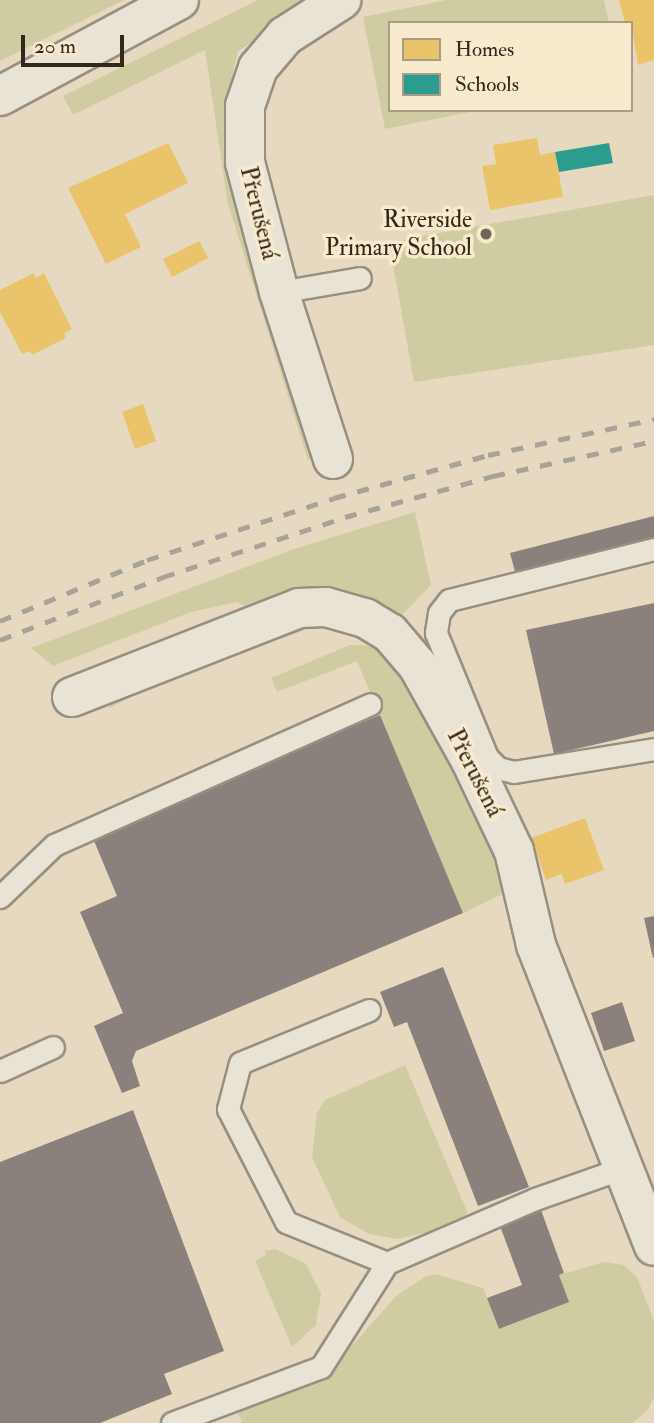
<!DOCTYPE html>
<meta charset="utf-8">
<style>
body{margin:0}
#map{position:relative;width:654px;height:1423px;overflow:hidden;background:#e6d9bf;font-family:"IM FELL Double Pica",serif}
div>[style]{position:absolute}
.green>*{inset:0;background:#cfcca2}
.homes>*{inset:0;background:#e9c46a}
.schools>*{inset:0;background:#2a9d8f}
.industry>*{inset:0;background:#8a817c}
.roads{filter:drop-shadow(2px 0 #978f80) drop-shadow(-2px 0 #978f80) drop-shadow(0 2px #978f80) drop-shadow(0 -2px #978f80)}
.lane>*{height:21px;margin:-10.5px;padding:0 10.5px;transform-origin:10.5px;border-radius:10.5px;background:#e9e3d6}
.street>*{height:38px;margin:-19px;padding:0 19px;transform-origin:19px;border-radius:19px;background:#e9e3d6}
.secondary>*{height:38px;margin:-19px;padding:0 19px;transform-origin:19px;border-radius:19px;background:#e9e3d6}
.rail>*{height:5px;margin-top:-2.5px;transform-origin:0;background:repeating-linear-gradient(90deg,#a8a398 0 12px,transparent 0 24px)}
.dots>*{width:19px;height:19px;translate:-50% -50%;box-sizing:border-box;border:4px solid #f8eacc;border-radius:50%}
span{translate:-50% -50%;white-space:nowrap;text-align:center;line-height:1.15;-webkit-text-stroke:7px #f8eacc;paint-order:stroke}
.street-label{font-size:24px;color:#31281c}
.poi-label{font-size:24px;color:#31281c}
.right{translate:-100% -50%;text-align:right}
.legend{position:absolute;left:388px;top:21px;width:245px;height:91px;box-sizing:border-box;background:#f8eacc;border:2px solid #a89c86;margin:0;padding:9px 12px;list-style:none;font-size:21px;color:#31281c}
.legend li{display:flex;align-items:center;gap:14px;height:35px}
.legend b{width:35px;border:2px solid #a89c86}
.scale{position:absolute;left:21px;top:35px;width:103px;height:32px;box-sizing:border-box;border:4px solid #31281c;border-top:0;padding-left:9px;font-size:21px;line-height:24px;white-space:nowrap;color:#31281c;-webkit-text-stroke:5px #f8eacc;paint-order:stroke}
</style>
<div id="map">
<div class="green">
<div style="clip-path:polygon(0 0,124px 0,0 61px)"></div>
<div style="clip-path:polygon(258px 0,319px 0,238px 51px,229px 90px,237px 167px,319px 456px,308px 460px,228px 204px,205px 50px,73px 115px,63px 96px)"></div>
<div style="clip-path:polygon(446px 0,604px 0,609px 23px,390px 23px,390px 110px,480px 110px,385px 129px,363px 17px)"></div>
<div style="clip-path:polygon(654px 195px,654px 345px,414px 382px,389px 242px)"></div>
<div style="clip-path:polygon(415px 512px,431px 585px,398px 619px,250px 609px,236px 602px,191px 612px,53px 666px,31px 648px,294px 549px)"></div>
<div style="clip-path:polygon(331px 621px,161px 680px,110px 708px,105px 697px,252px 634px)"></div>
<div style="clip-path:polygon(350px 645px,387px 646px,458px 761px,496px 856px,504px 893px,463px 913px,357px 661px,277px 692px,271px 678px)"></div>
<div style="clip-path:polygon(405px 1065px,468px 1214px,425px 1233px,397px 1239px,369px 1234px,340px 1217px,312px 1157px,317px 1113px,325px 1100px)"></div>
<div style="clip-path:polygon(275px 1249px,305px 1263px,321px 1293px,316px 1325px,292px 1347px,255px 1261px,266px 1255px,265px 1251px)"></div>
<div style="clip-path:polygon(604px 1262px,624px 1265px,637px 1277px,654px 1321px,654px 1397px,647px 1411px,632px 1423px,242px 1423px,237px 1412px,312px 1380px,335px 1365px,397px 1295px,425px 1277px,435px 1274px,483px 1288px,500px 1329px,568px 1302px,559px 1275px)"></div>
</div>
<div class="homes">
<div style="clip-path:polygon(619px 0,654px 0,654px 60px,638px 65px,631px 23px,625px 23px)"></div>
<div style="clip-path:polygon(537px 138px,540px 155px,555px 152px,563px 197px,490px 210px,482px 166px,496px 164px,493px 145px)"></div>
<div style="clip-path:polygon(168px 143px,188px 183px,125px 214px,141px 247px,106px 264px,68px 188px)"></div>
<div style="clip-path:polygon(199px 241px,208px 258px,172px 277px,163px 259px)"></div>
<div style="clip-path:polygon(34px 273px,36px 278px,44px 273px,72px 329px,64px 333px,66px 338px,32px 355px,30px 351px,22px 354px,0 312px,0 290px)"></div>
<div style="clip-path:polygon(143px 404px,156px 441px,135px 449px,122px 412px)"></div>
<div style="clip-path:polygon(585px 818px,604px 870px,565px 884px,562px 874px,546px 880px,531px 838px)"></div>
</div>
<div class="schools">
<div style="clip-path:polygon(609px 143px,613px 163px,559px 172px,555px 152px)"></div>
</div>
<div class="industry">
<div style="clip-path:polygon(654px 516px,654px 545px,517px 579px,510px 553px)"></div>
<div style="clip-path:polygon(654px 603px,654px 731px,554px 754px,526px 630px)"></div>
<div style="clip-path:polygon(380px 715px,463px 913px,136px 1051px,132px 1061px,140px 1086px,122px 1093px,94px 1026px,123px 1013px,80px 912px,117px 896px,92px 836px)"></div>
<div style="clip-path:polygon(654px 916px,654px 957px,653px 958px,644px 918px)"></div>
<div style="clip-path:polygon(443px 967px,529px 1187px,478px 1206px,407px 1022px,394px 1027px,380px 992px)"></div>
<div style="clip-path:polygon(622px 1002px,635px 1041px,604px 1051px,591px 1013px)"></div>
<div style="clip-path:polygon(133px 1110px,224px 1351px,164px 1374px,172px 1394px,100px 1423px,0 1423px,0 1162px)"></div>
<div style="clip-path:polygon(541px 1210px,564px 1273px,559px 1275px,569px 1302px,499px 1329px,487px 1298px,522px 1285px,500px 1226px)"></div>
</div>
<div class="roads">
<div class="lane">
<div style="left:279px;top:292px;width:82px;rotate:-9.8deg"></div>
<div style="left:654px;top:549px;width:211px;rotate:166deg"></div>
<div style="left:449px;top:600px;width:16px;rotate:128deg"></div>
<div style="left:439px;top:613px;width:20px;rotate:99deg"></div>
<div style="left:436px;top:633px;width:134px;rotate:67.6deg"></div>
<div style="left:487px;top:757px;width:16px;rotate:45deg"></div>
<div style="left:498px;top:768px;width:16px;rotate:14deg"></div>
<div style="left:514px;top:772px;width:142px;rotate:-9.3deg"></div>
<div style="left:0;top:897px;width:75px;rotate:-43.9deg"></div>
<div style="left:54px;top:845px;width:346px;rotate:-24deg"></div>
<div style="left:369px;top:1010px;width:139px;rotate:157.7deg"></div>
<div style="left:240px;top:1063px;width:48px;rotate:104.6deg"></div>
<div style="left:228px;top:1109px;width:127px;rotate:62.8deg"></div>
<div style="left:286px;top:1222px;width:109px;rotate:22.1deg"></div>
<div style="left:0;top:1071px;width:58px;rotate:-24.4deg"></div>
<div style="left:172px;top:1423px;width:159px;rotate:-20.6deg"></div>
<div style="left:321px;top:1367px;width:123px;rotate:-57.6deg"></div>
<div style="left:387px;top:1263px;width:161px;rotate:-23.4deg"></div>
<div style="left:535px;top:1199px;width:90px;rotate:-19.4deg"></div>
</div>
<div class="street">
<div style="left:333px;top:459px;width:176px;rotate:-107.9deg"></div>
<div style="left:279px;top:292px;width:134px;rotate:-104.7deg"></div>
<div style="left:245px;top:162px;width:56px;rotate:-90deg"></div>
<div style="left:245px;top:106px;width:40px;rotate:-71.1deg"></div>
<div style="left:258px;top:68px;width:42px;rotate:-49.8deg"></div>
<div style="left:285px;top:36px;width:67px;rotate:-32.7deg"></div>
<div style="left:72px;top:697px;width:244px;rotate:-21.4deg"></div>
<div style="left:299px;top:608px;width:27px;rotate:-2deg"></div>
<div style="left:326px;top:607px;width:41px;rotate:15.8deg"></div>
<div style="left:365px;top:618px;width:29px;rotate:31deg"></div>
<div style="left:390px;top:633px;width:43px;rotate:49.7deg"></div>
<div style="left:418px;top:666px;width:109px;rotate:60.8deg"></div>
<div style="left:471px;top:761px;width:100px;rotate:64.5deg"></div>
<div style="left:514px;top:851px;width:97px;rotate:76.8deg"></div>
<div style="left:536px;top:945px;width:323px;rotate:68.6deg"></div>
</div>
<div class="secondary">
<div style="left:0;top:96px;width:203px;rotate:-28.2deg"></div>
</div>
</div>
<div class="rail">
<div style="left:0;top:621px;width:159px;rotate:-22.5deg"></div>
<div style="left:147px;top:560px;width:197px;rotate:-18.3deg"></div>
<div style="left:334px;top:498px;width:160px;rotate:-15.6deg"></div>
<div style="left:488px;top:455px;width:170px;rotate:-12.2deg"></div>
<div style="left:0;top:640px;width:175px;rotate:-21.1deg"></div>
<div style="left:163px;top:577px;width:192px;rotate:-18.2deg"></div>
<div style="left:345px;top:517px;width:154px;rotate:-15.5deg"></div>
<div style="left:493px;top:476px;width:165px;rotate:-12.3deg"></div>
</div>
<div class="dots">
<div style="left:486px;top:234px;background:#706655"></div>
</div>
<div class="street-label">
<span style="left:259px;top:213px;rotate:76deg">Přerušená</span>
<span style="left:475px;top:773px;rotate:63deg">Přerušená</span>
</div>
<div class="poi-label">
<span class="right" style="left:472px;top:234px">Riverside<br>Primary School</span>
</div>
<ul class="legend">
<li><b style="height:19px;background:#e9c46a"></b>Homes</li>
<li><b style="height:19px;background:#2a9d8f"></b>Schools</li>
</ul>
<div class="scale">20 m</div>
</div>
